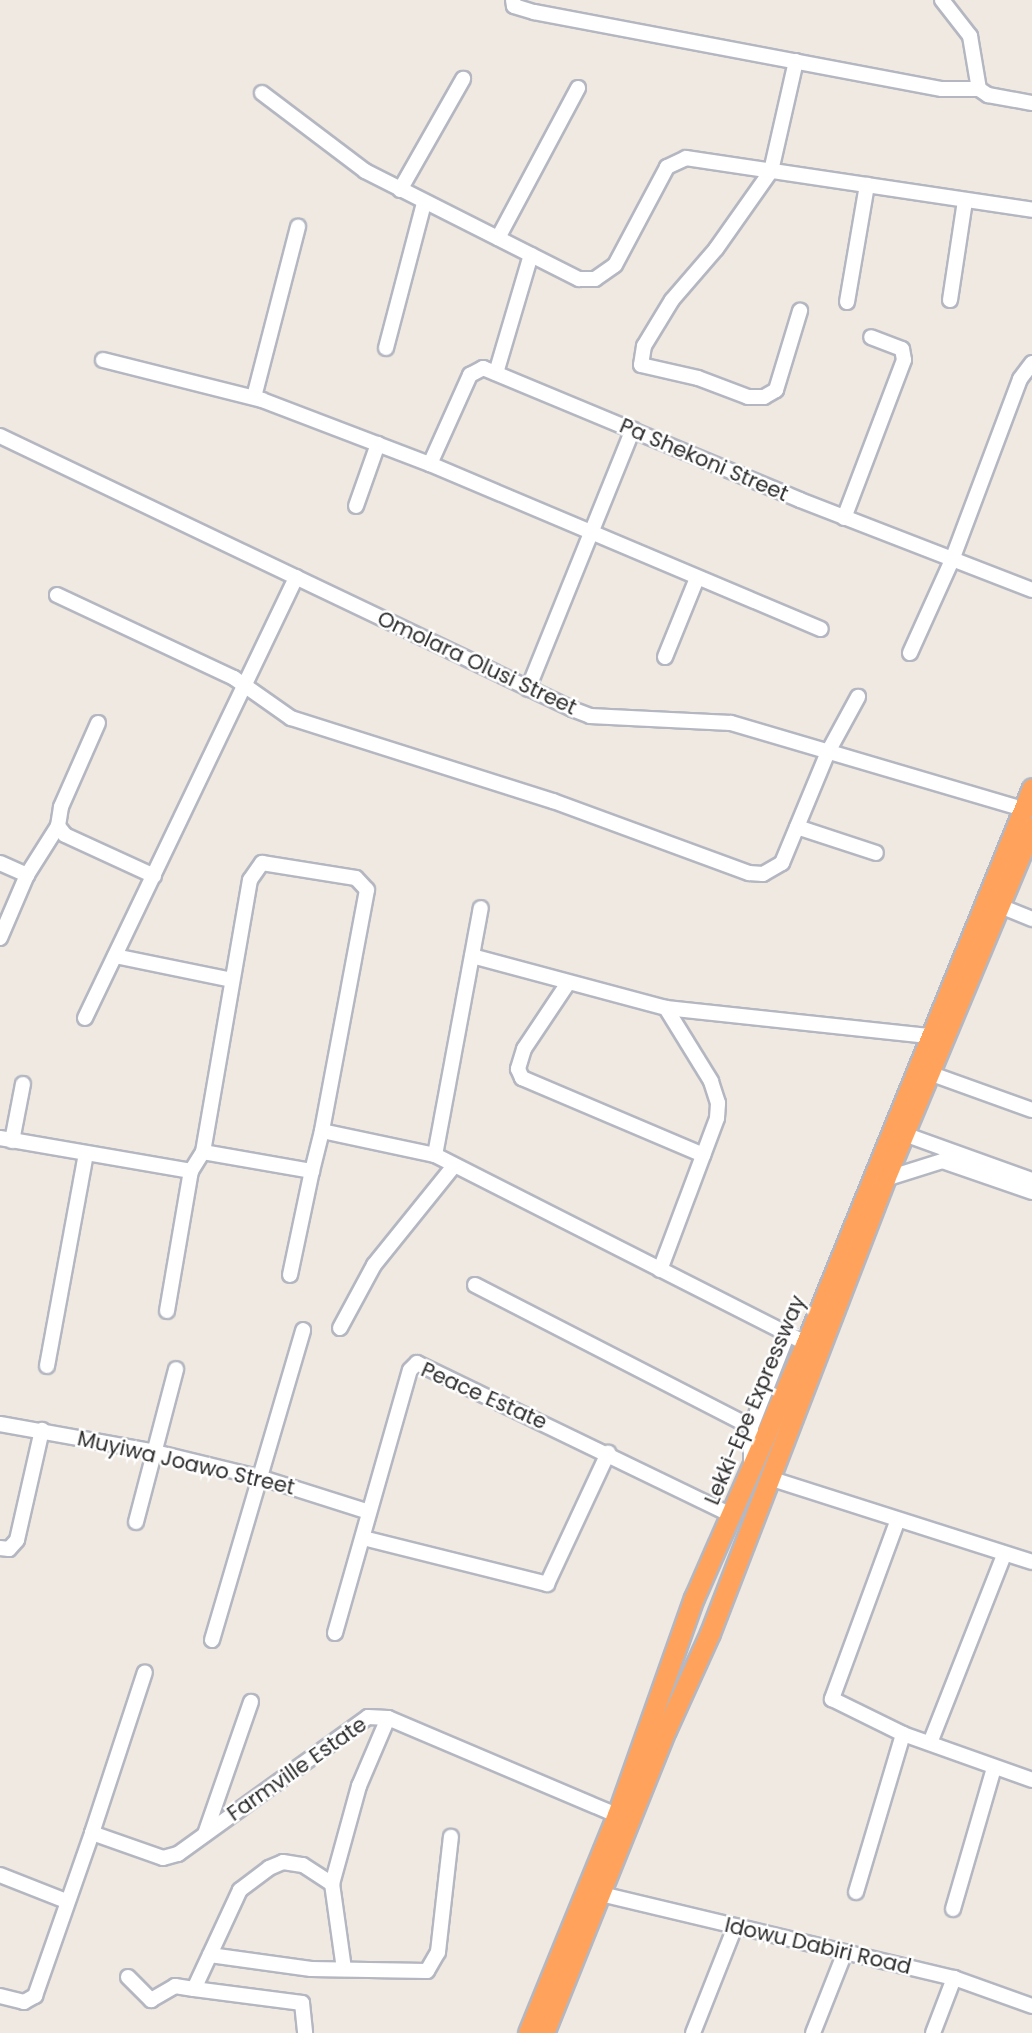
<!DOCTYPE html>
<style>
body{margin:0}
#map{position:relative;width:1032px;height:2033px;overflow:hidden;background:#efe9e1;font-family:Poppins,sans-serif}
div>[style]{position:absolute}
.roads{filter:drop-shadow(2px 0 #b4b7c1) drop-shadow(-2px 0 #b4b7c1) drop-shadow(0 2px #b4b7c1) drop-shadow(0 -2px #b4b7c1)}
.minor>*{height:14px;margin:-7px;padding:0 7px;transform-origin:7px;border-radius:7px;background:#fff}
.highway>*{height:19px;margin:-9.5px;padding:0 9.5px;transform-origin:9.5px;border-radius:9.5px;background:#ffa35c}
span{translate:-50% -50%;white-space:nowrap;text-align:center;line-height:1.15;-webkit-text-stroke:5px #fff;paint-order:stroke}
.street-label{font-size:21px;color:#2e2e2e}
</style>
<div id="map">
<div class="roads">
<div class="minor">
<div style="left:513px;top:0;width:6px;rotate:81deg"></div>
<div style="left:514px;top:6px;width:21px;rotate:17deg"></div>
<div style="left:534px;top:12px;width:415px;rotate:10.7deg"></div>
<div style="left:942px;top:89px;width:37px"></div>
<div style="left:942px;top:0;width:46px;rotate:52.1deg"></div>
<div style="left:970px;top:36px;width:54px;rotate:80.4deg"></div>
<div style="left:979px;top:89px;width:11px;rotate:34deg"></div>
<div style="left:988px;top:95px;width:45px;rotate:10.3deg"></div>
<div style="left:796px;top:61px;width:113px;rotate:102.8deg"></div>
<div style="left:771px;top:171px;width:95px;rotate:125.2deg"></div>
<div style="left:716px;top:249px;width:67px;rotate:130.8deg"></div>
<div style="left:672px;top:300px;width:54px;rotate:121.3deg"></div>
<div style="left:644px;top:346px;width:19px;rotate:99deg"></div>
<div style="left:641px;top:365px;width:58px;rotate:12.8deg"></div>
<div style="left:698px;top:378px;width:53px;rotate:20.8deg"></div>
<div style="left:748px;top:397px;width:16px"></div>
<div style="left:764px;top:397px;width:14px;rotate:-30deg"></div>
<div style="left:776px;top:390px;width:83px;rotate:-73.1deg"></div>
<div style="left:262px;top:93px;width:129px;rotate:37.1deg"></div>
<div style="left:365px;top:171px;width:240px;rotate:26.8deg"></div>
<div style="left:579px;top:279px;width:16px"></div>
<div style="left:595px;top:279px;width:24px;rotate:-35deg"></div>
<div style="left:615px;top:265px;width:111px;rotate:-62deg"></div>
<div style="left:667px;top:167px;width:21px;rotate:-25deg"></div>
<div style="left:686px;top:158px;width:350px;rotate:8.5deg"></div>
<div style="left:400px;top:190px;width:128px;rotate:-60.4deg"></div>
<div style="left:498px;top:238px;width:170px;rotate:-61.9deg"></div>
<div style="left:950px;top:300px;width:100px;rotate:-81.4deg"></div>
<div style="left:847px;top:302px;width:119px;rotate:-80.3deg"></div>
<div style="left:386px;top:348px;width:150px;rotate:-75.3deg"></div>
<div style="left:103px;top:360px;width:164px;rotate:14.1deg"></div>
<div style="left:262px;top:400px;width:180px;rotate:20.9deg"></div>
<div style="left:430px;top:464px;width:424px;rotate:22.9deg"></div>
<div style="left:496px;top:373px;width:123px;rotate:-73.5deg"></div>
<div style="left:254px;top:397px;width:176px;rotate:-75.5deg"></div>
<div style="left:0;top:436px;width:634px;rotate:25.51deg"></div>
<div style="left:572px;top:709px;width:19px;rotate:21deg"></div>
<div style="left:590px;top:716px;width:141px;rotate:2.8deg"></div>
<div style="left:731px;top:723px;width:305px;rotate:16.4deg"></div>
<div style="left:430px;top:464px;width:98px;rotate:-65.8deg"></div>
<div style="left:470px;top:375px;width:15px;rotate:-28deg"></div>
<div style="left:483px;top:368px;width:343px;rotate:22.6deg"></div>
<div style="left:800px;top:500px;width:249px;rotate:21.2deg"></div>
<div style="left:356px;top:506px;width:66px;rotate:-70.5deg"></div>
<div style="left:844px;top:518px;width:169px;rotate:-69.2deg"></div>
<div style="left:904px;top:360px;width:11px;rotate:-100deg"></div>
<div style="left:902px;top:349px;width:33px;rotate:-159deg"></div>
<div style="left:57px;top:595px;width:195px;rotate:25.1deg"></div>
<div style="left:234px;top:678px;width:70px;rotate:35.1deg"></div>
<div style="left:291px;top:718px;width:275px;rotate:17.6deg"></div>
<div style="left:553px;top:801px;width:209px;rotate:20.2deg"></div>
<div style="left:749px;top:873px;width:14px;rotate:4deg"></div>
<div style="left:763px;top:874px;width:22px;rotate:-30deg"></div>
<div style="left:782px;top:863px;width:120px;rotate:-67.5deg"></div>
<div style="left:828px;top:752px;width:63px;rotate:-61.4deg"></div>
<div style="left:910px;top:653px;width:102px;rotate:-65.7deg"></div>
<div style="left:952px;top:560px;width:193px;rotate:-69.4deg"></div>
<div style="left:1020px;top:379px;width:20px;rotate:-53deg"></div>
<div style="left:665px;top:657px;width:85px;rotate:-67.9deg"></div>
<div style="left:528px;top:689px;width:280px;rotate:-68deg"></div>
<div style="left:98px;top:723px;width:92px;rotate:113.8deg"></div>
<div style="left:61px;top:807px;width:19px;rotate:99deg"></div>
<div style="left:58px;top:826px;width:11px;rotate:52deg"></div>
<div style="left:65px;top:835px;width:98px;rotate:24.7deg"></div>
<div style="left:797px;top:827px;width:83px;rotate:18.2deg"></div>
<div style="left:0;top:863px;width:30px;rotate:24deg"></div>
<div style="left:1000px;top:906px;width:35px;rotate:22deg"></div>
<div style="left:0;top:938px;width:69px;rotate:-66.8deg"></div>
<div style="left:27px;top:875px;width:58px;rotate:-57.7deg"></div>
<div style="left:115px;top:956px;width:119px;rotate:11.6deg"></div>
<div style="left:472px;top:956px;width:201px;rotate:15deg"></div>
<div style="left:666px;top:1008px;width:264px;rotate:6.1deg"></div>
<div style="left:568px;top:983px;width:79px;rotate:123.7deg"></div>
<div style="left:524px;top:1049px;width:21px;rotate:107deg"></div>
<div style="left:518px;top:1069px;width:10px;rotate:66deg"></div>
<div style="left:522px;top:1078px;width:197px;rotate:23deg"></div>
<div style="left:85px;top:1018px;width:489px;rotate:-64.4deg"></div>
<div style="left:929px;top:1073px;width:109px;rotate:19.8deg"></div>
<div style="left:904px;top:1134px;width:136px;rotate:19.8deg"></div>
<div style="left:0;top:1138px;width:194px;rotate:9.8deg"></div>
<div style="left:191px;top:1171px;width:22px;rotate:-58deg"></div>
<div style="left:203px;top:1152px;width:111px;rotate:9.9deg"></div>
<div style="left:312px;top:1171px;width:41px;rotate:-76deg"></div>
<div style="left:322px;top:1131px;width:116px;rotate:12deg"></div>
<div style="left:435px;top:1155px;width:416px;rotate:26.9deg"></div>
<div style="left:12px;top:1141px;width:58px;rotate:-79.1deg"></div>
<div style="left:203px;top:1152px;width:276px;rotate:-80.2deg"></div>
<div style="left:250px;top:880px;width:21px;rotate:-55deg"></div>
<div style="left:262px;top:863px;width:95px;rotate:9.1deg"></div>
<div style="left:356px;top:878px;width:16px;rotate:47deg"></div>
<div style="left:367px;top:890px;width:245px;rotate:100.6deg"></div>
<div style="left:435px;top:1155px;width:251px;rotate:-79.5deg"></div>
<div style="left:885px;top:1179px;width:60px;rotate:-17.5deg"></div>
<div style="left:942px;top:1161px;width:95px;rotate:19deg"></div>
<div style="left:660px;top:1270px;width:162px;rotate:-69.4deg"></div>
<div style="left:717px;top:1118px;width:15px;rotate:-86deg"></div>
<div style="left:718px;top:1103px;width:23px;rotate:-108deg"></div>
<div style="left:711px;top:1081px;width:86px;rotate:-121.7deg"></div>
<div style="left:290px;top:1275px;width:106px;rotate:-78.1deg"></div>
<div style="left:475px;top:1285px;width:310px;rotate:27.2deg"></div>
<div style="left:751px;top:1427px;width:37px;rotate:90deg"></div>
<div style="left:167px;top:1311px;width:142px;rotate:-80.3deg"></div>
<div style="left:340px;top:1328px;width:72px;rotate:-61.6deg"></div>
<div style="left:374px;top:1265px;width:126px;rotate:-51.1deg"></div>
<div style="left:47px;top:1366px;width:216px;rotate:-79.6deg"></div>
<div style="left:0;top:1424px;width:158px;rotate:10.2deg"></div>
<div style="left:155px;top:1452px;width:110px;rotate:13.7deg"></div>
<div style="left:262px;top:1478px;width:112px;rotate:17.6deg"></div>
<div style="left:751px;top:1427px;width:101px;rotate:-68.5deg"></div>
<div style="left:769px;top:1478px;width:276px;rotate:17.7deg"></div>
<div style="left:136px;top:1522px;width:158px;rotate:-75.3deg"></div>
<div style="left:897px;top:1522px;width:189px;rotate:110.2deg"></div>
<div style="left:832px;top:1699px;width:79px;rotate:26.2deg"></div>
<div style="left:903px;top:1734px;width:137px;rotate:19.6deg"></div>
<div style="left:363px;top:1538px;width:190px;rotate:14deg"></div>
<div style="left:547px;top:1584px;width:145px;rotate:-65deg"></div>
<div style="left:0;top:1548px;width:9px;rotate:6deg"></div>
<div style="left:9px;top:1549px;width:12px;rotate:-48deg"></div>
<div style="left:17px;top:1540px;width:113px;rotate:-77.2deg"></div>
<div style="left:335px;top:1633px;width:273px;rotate:-74.1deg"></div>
<div style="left:410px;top:1370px;width:10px;rotate:-45deg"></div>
<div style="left:417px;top:1363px;width:349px;rotate:25.8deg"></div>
<div style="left:212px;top:1640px;width:323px;rotate:-73.6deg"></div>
<div style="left:930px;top:1743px;width:202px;rotate:-68.5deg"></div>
<div style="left:92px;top:1833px;width:169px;rotate:-71.8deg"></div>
<div style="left:205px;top:1834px;width:140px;rotate:-70.8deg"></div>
<div style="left:0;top:1875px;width:71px;rotate:21.5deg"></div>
<div style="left:856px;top:1892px;width:165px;rotate:-73.4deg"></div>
<div style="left:601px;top:1894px;width:363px;rotate:13.4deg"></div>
<div style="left:954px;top:1978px;width:83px;rotate:19.7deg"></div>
<div style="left:953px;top:1909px;width:147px;rotate:-73.8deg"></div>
<div style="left:210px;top:1955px;width:102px;rotate:7.9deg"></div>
<div style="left:311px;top:1969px;width:116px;rotate:1deg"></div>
<div style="left:427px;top:1971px;width:22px;rotate:-60deg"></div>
<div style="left:438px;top:1952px;width:116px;rotate:-83.6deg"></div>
<div style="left:344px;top:1969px;width:86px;rotate:-98deg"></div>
<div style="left:332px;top:1884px;width:102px;rotate:-74.6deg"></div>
<div style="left:359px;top:1786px;width:74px;rotate:-66.9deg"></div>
<div style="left:128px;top:1977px;width:33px;rotate:45deg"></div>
<div style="left:151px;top:2000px;width:28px;rotate:-30deg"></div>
<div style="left:175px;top:1986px;width:19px;rotate:9deg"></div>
<div style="left:194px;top:1989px;width:109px;rotate:-65.1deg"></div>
<div style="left:240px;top:1890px;width:36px;rotate:-37deg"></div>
<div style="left:269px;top:1868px;width:15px;rotate:-23deg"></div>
<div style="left:283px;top:1862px;width:20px;rotate:9deg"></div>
<div style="left:303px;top:1865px;width:35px;rotate:33deg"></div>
<div style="left:194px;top:1989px;width:109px;rotate:7.4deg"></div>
<div style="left:302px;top:2003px;width:30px;rotate:84deg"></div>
<div style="left:0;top:1996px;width:25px;rotate:14deg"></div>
<div style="left:24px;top:2002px;width:13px;rotate:-29deg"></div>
<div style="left:35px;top:1996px;width:173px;rotate:-70.7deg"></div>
<div style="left:92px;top:1833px;width:75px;rotate:19.4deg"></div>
<div style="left:163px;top:1858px;width:16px;rotate:-15deg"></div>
<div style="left:178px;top:1854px;width:234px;rotate:-35.8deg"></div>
<div style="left:368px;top:1717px;width:20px;rotate:3deg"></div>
<div style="left:388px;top:1718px;width:249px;rotate:23deg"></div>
<div style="left:693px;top:2033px;width:114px;rotate:-68.4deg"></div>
<div style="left:813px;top:2033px;width:87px;rotate:-68.4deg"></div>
<div style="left:933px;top:2033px;width:59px;rotate:-69.1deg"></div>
</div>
<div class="highway">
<div style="left:528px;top:2033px;width:235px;rotate:-67.8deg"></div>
<div style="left:617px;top:1815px;width:230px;rotate:-70.5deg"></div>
<div style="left:694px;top:1598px;width:279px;rotate:-66.3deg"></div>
<div style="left:806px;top:1343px;width:599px;rotate:-67.84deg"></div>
<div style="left:544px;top:2033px;width:327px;rotate:-68.1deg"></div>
<div style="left:666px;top:1730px;width:107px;rotate:-65.6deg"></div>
<div style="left:710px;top:1633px;width:487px;rotate:-68.9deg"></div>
<div style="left:885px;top:1179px;width:381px;rotate:-67.3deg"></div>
</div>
</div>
<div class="street-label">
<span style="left:704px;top:460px;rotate:23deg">Pa Shekoni Street</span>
<span style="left:477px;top:663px;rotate:25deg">Omolara Olusi Street</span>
<span style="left:484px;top:1396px;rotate:24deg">Peace Estate</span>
<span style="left:755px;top:1400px;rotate:-67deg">Lekki-Epe Expressway</span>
<span style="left:186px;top:1463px;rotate:13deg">Muyiwa Joawo Street</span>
<span style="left:297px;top:1769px;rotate:-35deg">Farmville Estate</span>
<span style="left:818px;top:1946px;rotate:13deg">Idowu Dabiri Road</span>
</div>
</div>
